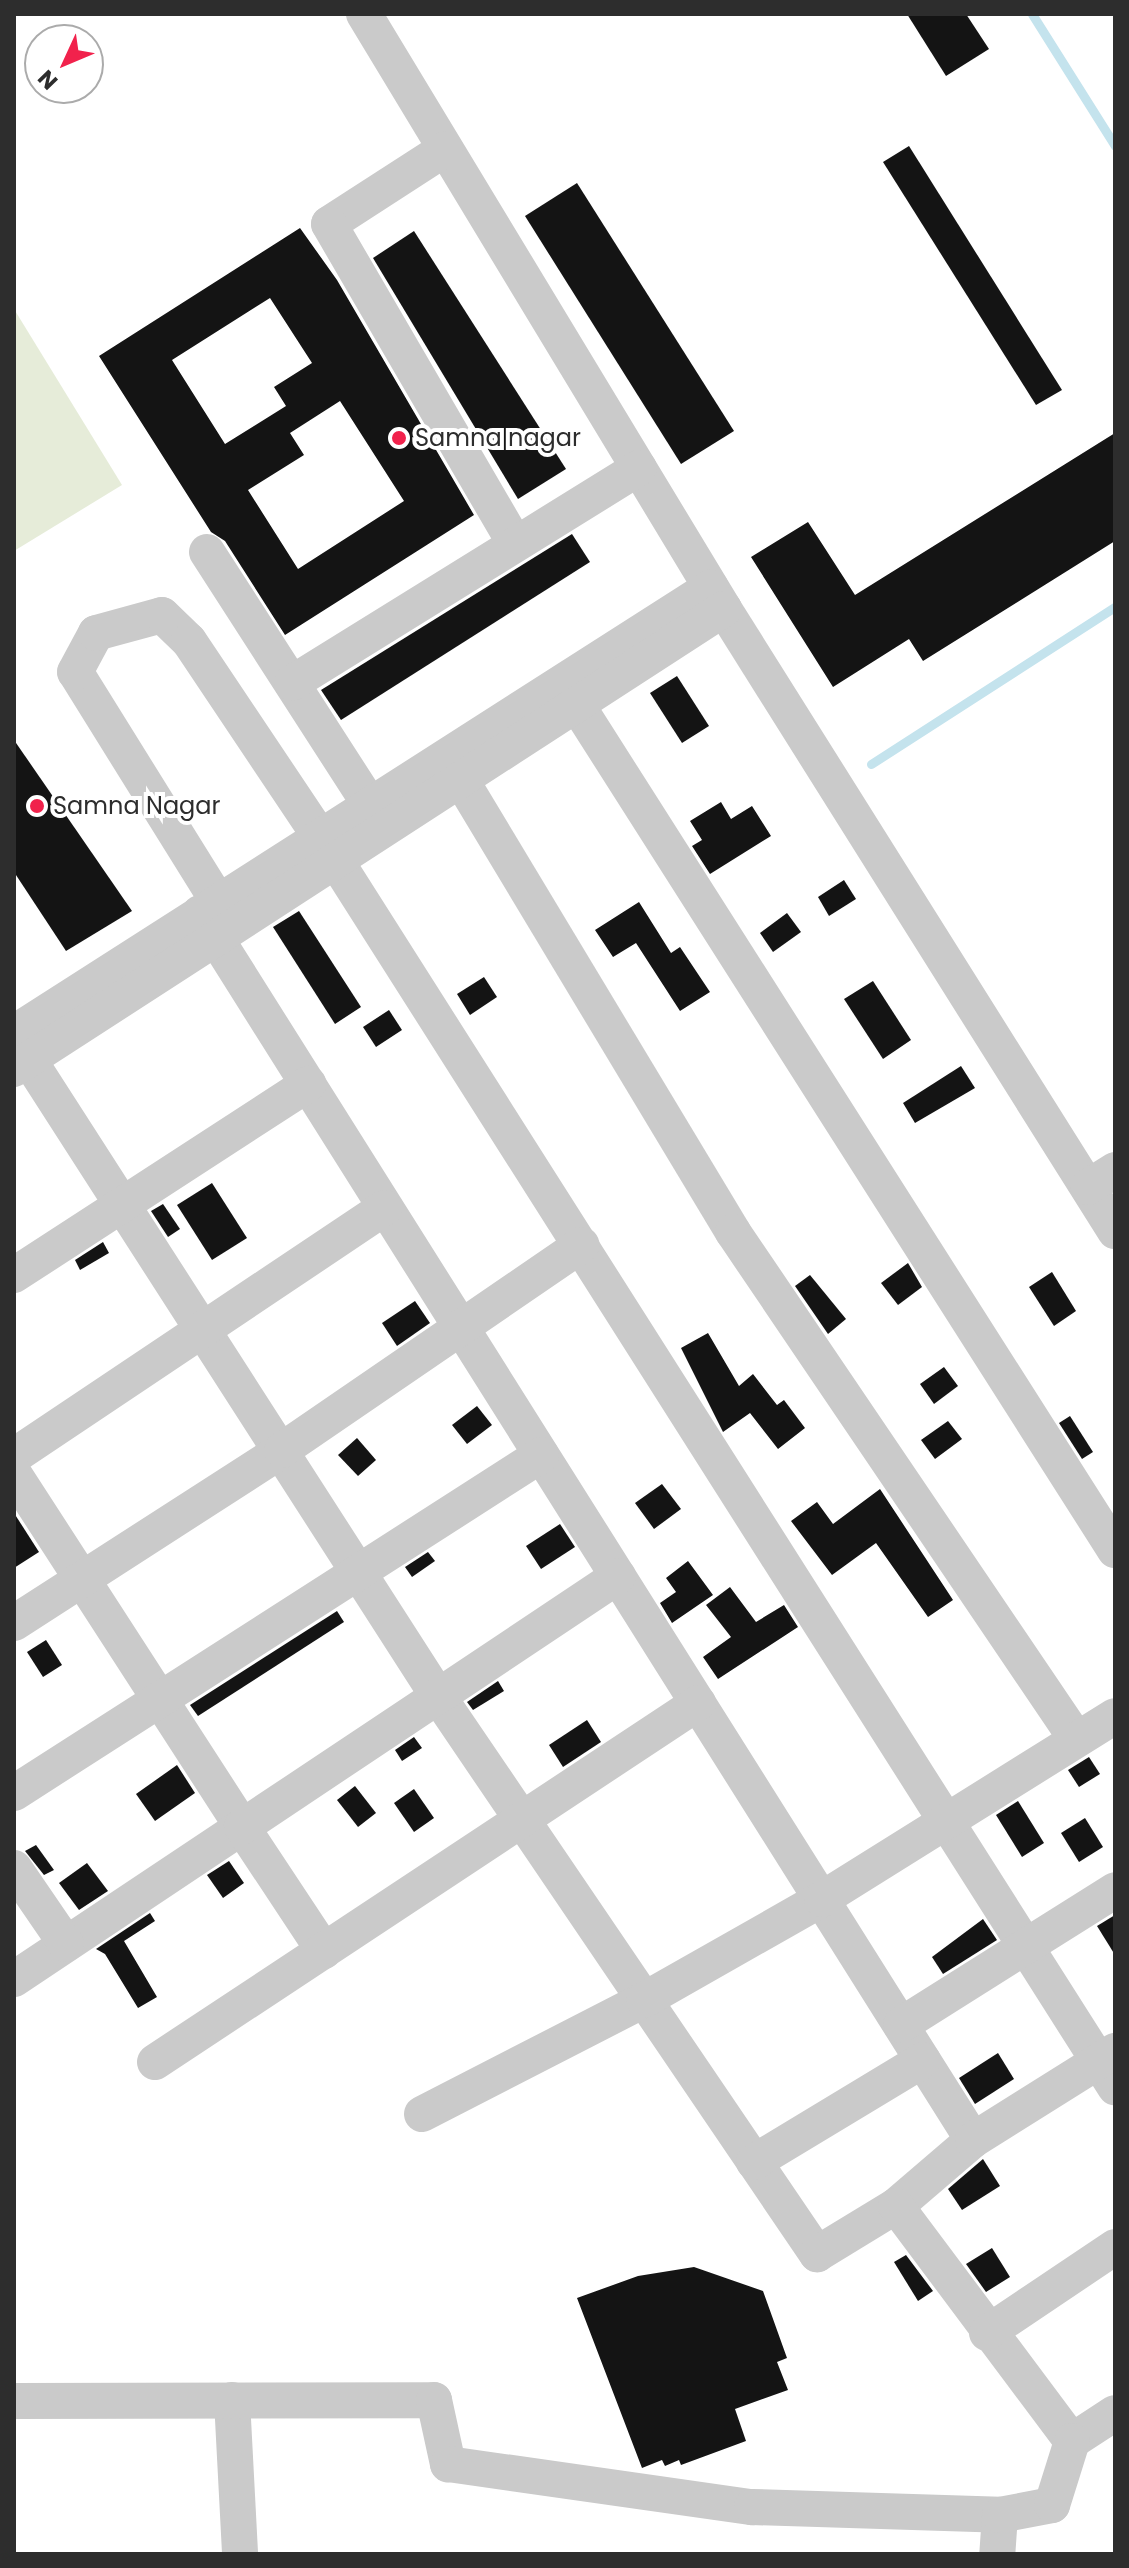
<!DOCTYPE html>
<style>
body{margin:0}
#map{position:relative;width:1129px;height:2568px;overflow:hidden;background:#fff;font-family:Poppins,sans-serif}
div>[style]{position:absolute}
.green>*{inset:0;background:#e6ecd9}
.stream>*{height:9px;margin:-4.5px;padding:0 4.5px;transform-origin:4.5px;border-radius:4.5px;background:#c4e3ed}
.building>*{inset:0;background:#141414}
.minor>*{height:36px;margin:-18px;padding:0 18px;transform-origin:18px;border-radius:18px;background:#cacaca}
.dots>*{width:22px;height:22px;translate:-50% -50%;box-sizing:border-box;border:4px solid #fff;border-radius:50%}
span{translate:-50% -50%;white-space:nowrap;text-align:center;line-height:1.15;-webkit-text-stroke:8px #fff;paint-order:stroke}
.poi-label{font-size:24px;color:#2d2d2d}
.left{translate:0 -50%;text-align:left}
.frame{position:absolute;inset:0;border:16px solid #2d2d2d;pointer-events:none}
.north{position:absolute;left:24px;top:24px;width:80px;height:80px;box-sizing:border-box;background:#fff;border:2px solid #ababab;border-radius:50%;rotate:226deg;font-size:22px;font-weight:700;line-height:32px;text-align:center;color:#2d2d2d}
.north::after{content:'';display:block;margin:auto;width:28px;height:36px;background:#f1224c;clip-path:polygon(50% 0,100% 100%,50% 72%,0 100%)}
</style>
<div id="map">
<div class="green">
<div style="clip-path:polygon(14px 309px,122px 485px,14px 551px)"></div>
</div>
<div class="stream">
<div style="left:1032px;top:14px;width:156px;rotate:57.8deg"></div>
<div style="left:871px;top:764px;width:290px;rotate:-32.8deg"></div>
</div>
<div class="building">
<div style="clip-path:polygon(907px 14px,966px 14px,989px 49px,946px 76px)"></div>
<div style="clip-path:polygon(909px 146px,1062px 390px,1036px 405px,883px 162px)"></div>
<div style="clip-path:polygon(577px 183px,734px 431px,681px 464px,525px 216px)"></div>
<div style="clip-path:polygon(evenodd,300px 228px,337px 280px,474px 515px,285px 635px,225px 541px,211px 532px,99px 356px,300px 228px,270px 298px,312px 363px,274px 387px,286px 406px,225px 444px,172px 360px,270px 298px,300px 228px,340px 401px,404px 501px,298px 569px,248px 490px,304px 455px,290px 433px,340px 401px)"></div>
<div style="clip-path:polygon(414px 231px,566px 469px,518px 499px,373px 258px)"></div>
<div style="clip-path:polygon(1115px 433px,1115px 541px,923px 661px,909px 639px,833px 687px,751px 557px,808px 522px,855px 595px)"></div>
<div style="clip-path:polygon(572px 534px,590px 562px,341px 720px,321px 690px)"></div>
<div style="clip-path:polygon(677px 676px,709px 726px,682px 743px,650px 693px)"></div>
<div style="clip-path:polygon(14px 740px,132px 911px,66px 951px,14px 872px)"></div>
<div style="clip-path:polygon(721px 802px,731px 819px,752px 806px,771px 836px,710px 874px,692px 846px,702px 840px,690px 821px)"></div>
<div style="clip-path:polygon(844px 880px,856px 899px,829px 916px,818px 897px)"></div>
<div style="clip-path:polygon(639px 902px,671px 953px,680px 947px,710px 992px,680px 1011px,636px 943px,613px 957px,595px 930px)"></div>
<div style="clip-path:polygon(299px 911px,361px 1007px,335px 1024px,273px 927px)"></div>
<div style="clip-path:polygon(787px 913px,801px 932px,773px 952px,760px 933px)"></div>
<div style="clip-path:polygon(484px 977px,497px 997px,470px 1015px,457px 994px)"></div>
<div style="clip-path:polygon(873px 981px,911px 1040px,883px 1059px,844px 999px)"></div>
<div style="clip-path:polygon(389px 1010px,402px 1030px,376px 1047px,363px 1027px)"></div>
<div style="clip-path:polygon(961px 1066px,975px 1088px,915px 1123px,903px 1103px)"></div>
<div style="clip-path:polygon(212px 1183px,247px 1238px,212px 1260px,177px 1205px)"></div>
<div style="clip-path:polygon(163px 1204px,180px 1229px,168px 1237px,151px 1211px)"></div>
<div style="clip-path:polygon(103px 1242px,109px 1253px,80px 1270px,75px 1260px)"></div>
<div style="clip-path:polygon(908px 1263px,922px 1287px,898px 1305px,881px 1283px)"></div>
<div style="clip-path:polygon(1052px 1272px,1076px 1311px,1054px 1326px,1029px 1287px)"></div>
<div style="clip-path:polygon(810px 1275px,846px 1319px,828px 1334px,795px 1286px)"></div>
<div style="clip-path:polygon(415px 1301px,430px 1323px,397px 1346px,382px 1323px)"></div>
<div style="clip-path:polygon(708px 1333px,739px 1386px,753px 1374px,777px 1405px,784px 1400px,805px 1428px,778px 1449px,750px 1413px,723px 1432px,681px 1348px)"></div>
<div style="clip-path:polygon(944px 1367px,958px 1386px,934px 1404px,920px 1384px)"></div>
<div style="clip-path:polygon(477px 1406px,492px 1425px,467px 1444px,452px 1425px)"></div>
<div style="clip-path:polygon(1070px 1416px,1093px 1452px,1082px 1459px,1059px 1423px)"></div>
<div style="clip-path:polygon(948px 1421px,962px 1439px,935px 1459px,921px 1440px)"></div>
<div style="clip-path:polygon(357px 1438px,376px 1460px,358px 1476px,338px 1455px)"></div>
<div style="clip-path:polygon(662px 1484px,681px 1509px,654px 1529px,635px 1503px)"></div>
<div style="clip-path:polygon(880px 1489px,953px 1600px,928px 1617px,876px 1543px,832px 1575px,791px 1521px,817px 1502px,833px 1524px)"></div>
<div style="clip-path:polygon(14px 1513px,39px 1552px,14px 1568px)"></div>
<div style="clip-path:polygon(560px 1524px,575px 1547px,541px 1569px,526px 1546px)"></div>
<div style="clip-path:polygon(428px 1552px,435px 1561px,412px 1577px,405px 1567px)"></div>
<div style="clip-path:polygon(688px 1561px,713px 1595px,672px 1623px,660px 1603px,676px 1592px,666px 1578px)"></div>
<div style="clip-path:polygon(730px 1587px,756px 1622px,784px 1605px,798px 1627px,718px 1679px,703px 1657px,731px 1637px,706px 1605px)"></div>
<div style="clip-path:polygon(337px 1611px,344px 1622px,198px 1716px,190px 1705px)"></div>
<div style="clip-path:polygon(46px 1640px,62px 1665px,43px 1677px,27px 1652px)"></div>
<div style="clip-path:polygon(498px 1681px,504px 1691px,473px 1710px,467px 1702px)"></div>
<div style="clip-path:polygon(587px 1720px,601px 1742px,563px 1767px,549px 1745px)"></div>
<div style="clip-path:polygon(414px 1737px,422px 1748px,402px 1761px,395px 1750px)"></div>
<div style="clip-path:polygon(1089px 1757px,1100px 1774px,1079px 1787px,1068px 1770px)"></div>
<div style="clip-path:polygon(177px 1765px,195px 1793px,155px 1821px,136px 1794px)"></div>
<div style="clip-path:polygon(355px 1786px,376px 1813px,358px 1827px,337px 1800px)"></div>
<div style="clip-path:polygon(414px 1789px,434px 1818px,414px 1832px,394px 1803px)"></div>
<div style="clip-path:polygon(1018px 1801px,1044px 1843px,1022px 1857px,996px 1815px)"></div>
<div style="clip-path:polygon(1085px 1818px,1103px 1847px,1079px 1862px,1061px 1833px)"></div>
<div style="clip-path:polygon(36px 1845px,54px 1870px,44px 1875px,25px 1851px)"></div>
<div style="clip-path:polygon(229px 1861px,244px 1883px,223px 1898px,207px 1875px)"></div>
<div style="clip-path:polygon(87px 1863px,108px 1891px,79px 1910px,59px 1883px)"></div>
<div style="clip-path:polygon(150px 1913px,155px 1921px,124px 1941px,157px 1997px,138px 2008px,105px 1954px,96px 1949px)"></div>
<div style="clip-path:polygon(1115px 1915px,1115px 1955px,1097px 1926px)"></div>
<div style="clip-path:polygon(983px 1919px,997px 1940px,943px 1974px,932px 1957px)"></div>
<div style="clip-path:polygon(998px 2053px,1014px 2079px,975px 2104px,959px 2078px)"></div>
<div style="clip-path:polygon(983px 2159px,1000px 2186px,962px 2210px,948px 2189px)"></div>
<div style="clip-path:polygon(992px 2248px,1010px 2277px,986px 2292px,966px 2264px)"></div>
<div style="clip-path:polygon(906px 2255px,933px 2291px,918px 2301px,894px 2262px)"></div>
<div style="clip-path:polygon(694px 2267px,763px 2291px,787px 2358px,777px 2362px,788px 2390px,735px 2409px,746px 2441px,681px 2465px,679px 2460px,665px 2466px,662px 2460px,642px 2468px,577px 2298px,638px 2276px)"></div>
</div>
<div class="minor">
<div style="left:364px;top:14px;width:695px;rotate:58.82deg"></div>
<div style="left:724px;top:609px;width:735px;rotate:57.85deg"></div>
<div style="left:445px;top:149px;width:138px;rotate:147.1deg"></div>
<div style="left:329px;top:224px;width:370px;rotate:59.8deg"></div>
<div style="left:207px;top:552px;width:301px;rotate:57.2deg"></div>
<div style="left:292px;top:683px;width:408px;rotate:-31.8deg"></div>
<div style="left:577px;top:705px;width:1002px;rotate:57.52deg"></div>
<div style="left:461px;top:780px;width:528px;rotate:58.96deg"></div>
<div style="left:733px;top:1232px;width:610px;rotate:55.89deg"></div>
<div style="left:219px;top:903px;width:272px;rotate:-121.9deg"></div>
<div style="left:75px;top:672px;width:44px;rotate:-61.7deg"></div>
<div style="left:96px;top:633px;width:68px;rotate:-15.3deg"></div>
<div style="left:162px;top:615px;width:37px;rotate:44deg"></div>
<div style="left:189px;top:641px;width:265px;rotate:56.2deg"></div>
<div style="left:336px;top:861px;width:1453px;rotate:57.57deg"></div>
<div style="left:200px;top:913px;width:1450px;rotate:57.79deg"></div>
<div style="left:14px;top:1033px;width:827px;rotate:-32.61deg"></div>
<div style="left:29px;top:1060px;width:756px;rotate:57.26deg"></div>
<div style="left:438px;top:1696px;width:675px;rotate:55.82deg"></div>
<div style="left:817px;top:2254px;width:92px;rotate:-31.3deg"></div>
<div style="left:896px;top:2206px;width:101px;rotate:-40.6deg"></div>
<div style="left:973px;top:2140px;width:168px;rotate:-32.1deg"></div>
<div style="left:14px;top:1069px;width:846px;rotate:-32.94deg"></div>
<div style="left:1088px;top:1187px;width:32px;rotate:-32deg"></div>
<div style="left:14px;top:1275px;width:351px;rotate:-33deg"></div>
<div style="left:14px;top:1456px;width:446px;rotate:-33.8deg"></div>
<div style="left:14px;top:1474px;width:420px;rotate:57.1deg"></div>
<div style="left:242px;top:1827px;width:274px;rotate:146.3deg"></div>
<div style="left:14px;top:1623px;width:319px;rotate:-32.8deg"></div>
<div style="left:282px;top:1450px;width:363px;rotate:-34.4deg"></div>
<div style="left:14px;top:1793px;width:626px;rotate:-32.67deg"></div>
<div style="left:14px;top:1868px;width:92px;rotate:55.6deg"></div>
<div style="left:324px;top:1951px;width:149px;rotate:-123.5deg"></div>
<div style="left:242px;top:1827px;width:452px;rotate:-33.7deg"></div>
<div style="left:901px;top:2025px;width:253px;rotate:-32.2deg"></div>
<div style="left:155px;top:2062px;width:651px;rotate:-33.47deg"></div>
<div style="left:422px;top:2114px;width:250px;rotate:-27.2deg"></div>
<div style="left:644px;top:2000px;width:205px;rotate:-29.6deg"></div>
<div style="left:822px;top:1899px;width:345px;rotate:-32deg"></div>
<div style="left:754px;top:2162px;width:197px;rotate:-31.1deg"></div>
<div style="left:896px;top:2206px;width:294px;rotate:53.2deg"></div>
<div style="left:1072px;top:2441px;width:51px;rotate:-33.1deg"></div>
<div style="left:987px;top:2333px;width:154px;rotate:-33.9deg"></div>
<div style="left:232px;top:2400px;width:154px;rotate:87deg"></div>
<div style="left:14px;top:2401px;width:420px;rotate:-0.1deg"></div>
<div style="left:434px;top:2400px;width:66px;rotate:77.7deg"></div>
<div style="left:448px;top:2464px;width:307px;rotate:8.1deg"></div>
<div style="left:752px;top:2507px;width:248px;rotate:1.8deg"></div>
<div style="left:1000px;top:2515px;width:39px;rotate:94deg"></div>
<div style="left:1000px;top:2515px;width:53px;rotate:-10.9deg"></div>
<div style="left:1052px;top:2505px;width:67px;rotate:-72.6deg"></div>
</div>
<div class="dots">
<div style="left:399px;top:438px;background:#f1224c"></div>
<div style="left:37px;top:806px;background:#f1224c"></div>
</div>
<div class="poi-label">
<span class="left" style="left:415px;top:438px">Samna nagar</span>
<span class="left" style="left:53px;top:806px">Samna Nagar</span>
</div>
<div class="frame"></div>
<div class="north">N</div>
</div>
